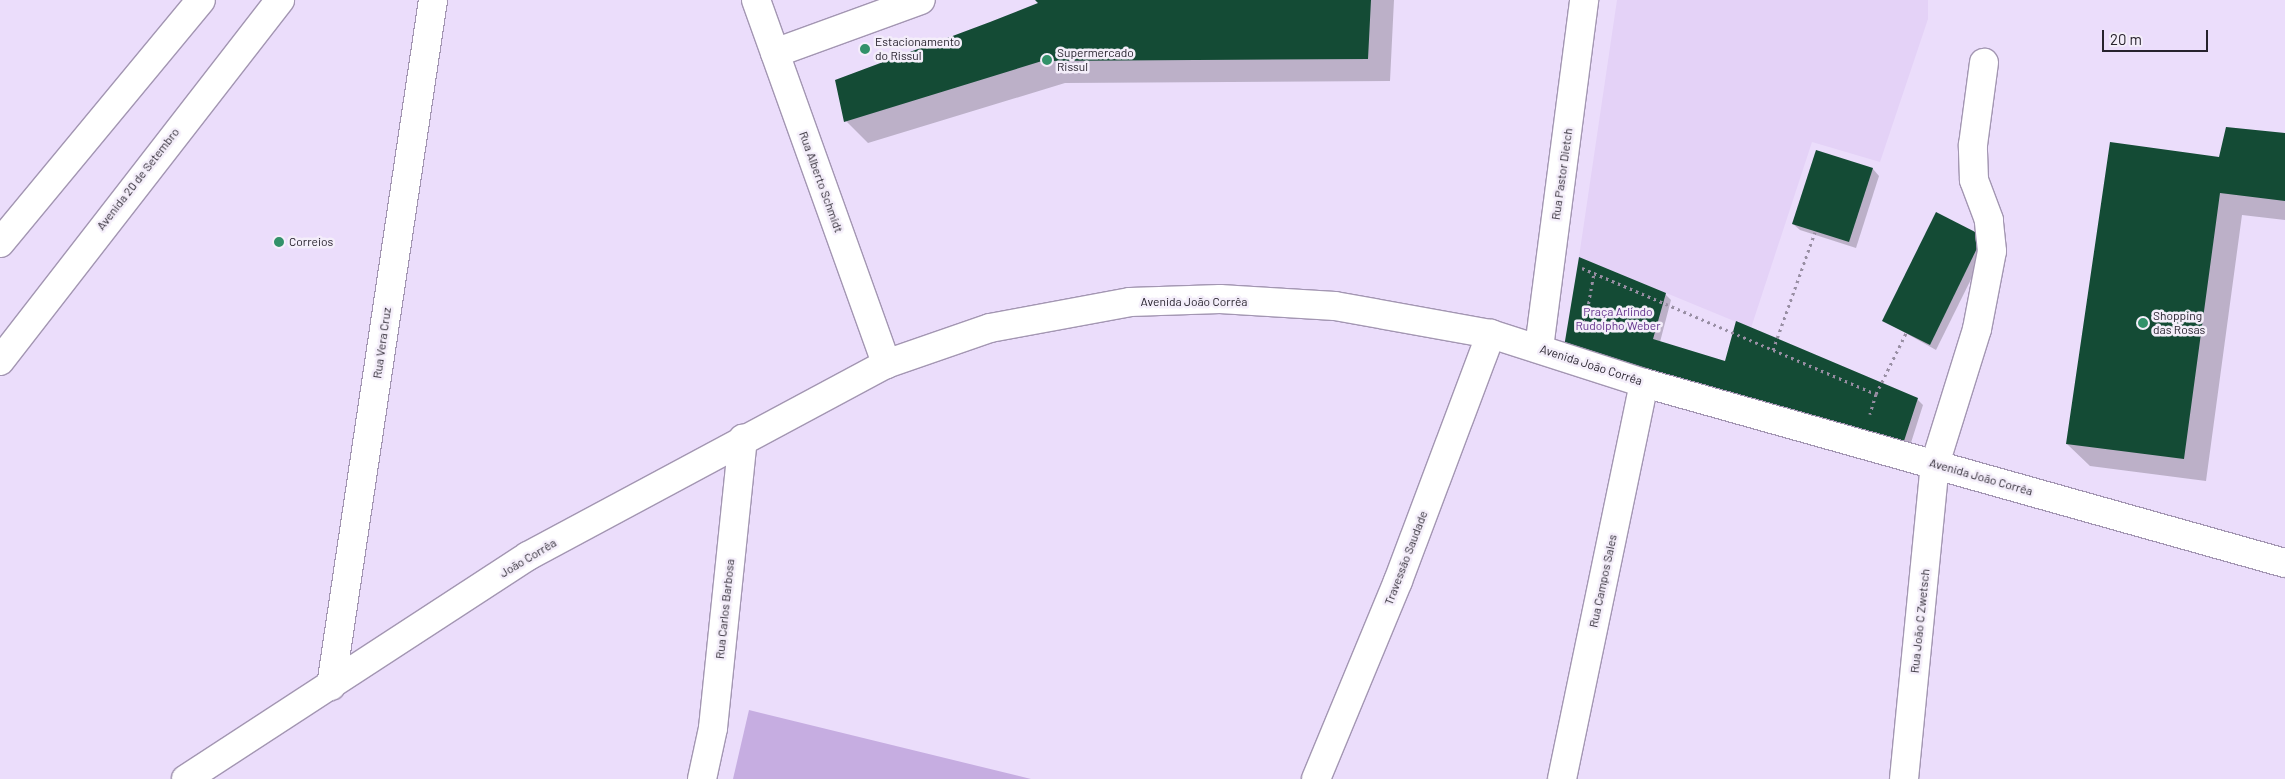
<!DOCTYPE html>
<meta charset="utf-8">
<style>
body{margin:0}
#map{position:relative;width:2285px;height:779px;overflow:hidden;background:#ebddfb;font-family:Barlow,sans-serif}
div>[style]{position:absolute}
.built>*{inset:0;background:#e4d2f7}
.green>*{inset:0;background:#c6ade1}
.shadow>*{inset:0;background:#0003}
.building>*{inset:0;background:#144b35}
.path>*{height:3px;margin-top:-1.5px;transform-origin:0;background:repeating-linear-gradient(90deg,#988ea3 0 2.5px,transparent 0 6.5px)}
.roads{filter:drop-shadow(1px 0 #a396b2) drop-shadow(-1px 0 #a396b2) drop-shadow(0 1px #a396b2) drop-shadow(0 -1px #a396b2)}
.minor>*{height:28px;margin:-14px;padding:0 14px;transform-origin:14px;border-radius:14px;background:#fff}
.major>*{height:28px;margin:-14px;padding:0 14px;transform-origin:14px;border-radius:14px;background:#fff}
.dots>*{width:14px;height:14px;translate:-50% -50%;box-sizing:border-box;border:2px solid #f4eefa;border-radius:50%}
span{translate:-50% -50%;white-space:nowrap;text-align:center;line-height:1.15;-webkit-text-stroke:5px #f4eefa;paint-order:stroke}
.poi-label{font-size:12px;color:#27222d}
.left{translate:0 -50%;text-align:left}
.street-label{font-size:12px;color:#27222d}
.park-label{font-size:12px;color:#65348d}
.scale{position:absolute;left:2102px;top:30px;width:106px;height:22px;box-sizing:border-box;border:2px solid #27222d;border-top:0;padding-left:6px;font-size:15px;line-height:18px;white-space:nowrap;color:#27222d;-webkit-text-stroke:4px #f4eefa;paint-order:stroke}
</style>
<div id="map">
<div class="built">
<div style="clip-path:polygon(1617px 0,1928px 0,1928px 19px,1880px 162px,1812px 142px,1751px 328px,1579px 257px)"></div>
</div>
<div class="green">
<div style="clip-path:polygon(749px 710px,1031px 779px,733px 779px)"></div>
</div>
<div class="shadow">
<div style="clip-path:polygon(1037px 0,1394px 0,1390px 81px,1065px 83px,868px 143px,846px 121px,1040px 3px)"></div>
<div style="clip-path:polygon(2285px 134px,2285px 220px,2242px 215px,2206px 481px,2090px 466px,2067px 444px,2220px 158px)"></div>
<div style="clip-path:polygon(1817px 152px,1873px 169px,1879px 176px,1856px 248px,1800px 230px,1793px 224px)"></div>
<div style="clip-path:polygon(1936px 214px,1989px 243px,1936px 350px,1884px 321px)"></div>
<div style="clip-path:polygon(1665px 294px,1671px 300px,1660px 342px,1726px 362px,1917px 399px,1923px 405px,1909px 449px,1572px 353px)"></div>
</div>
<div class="building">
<div style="clip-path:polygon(1035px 0,1371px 0,1368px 59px,1042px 61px,844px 122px,835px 80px,990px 22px,1038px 3px)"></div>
<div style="clip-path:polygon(2226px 127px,2285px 133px,2285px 201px,2220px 193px,2184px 459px,2066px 444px,2110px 142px,2219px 157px)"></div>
<div style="clip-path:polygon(1816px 150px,1873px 168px,1849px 242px,1792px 224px)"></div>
<div style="clip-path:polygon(1936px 212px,1983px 236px,1930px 345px,1882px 321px)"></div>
<div style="clip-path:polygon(1579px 257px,1666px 293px,1653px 339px,1725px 361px,1736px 321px,1918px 398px,1903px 444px,1564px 347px)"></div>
</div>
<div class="path">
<div style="left:1582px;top:268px;width:320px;rotate:23.2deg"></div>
<div style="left:1876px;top:394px;width:21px;rotate:107deg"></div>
<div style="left:1584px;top:329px;width:57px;rotate:-79.9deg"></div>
<div style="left:1773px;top:350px;width:125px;rotate:-70.4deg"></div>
<div style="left:1876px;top:394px;width:68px;rotate:-63.8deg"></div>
</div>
<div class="roads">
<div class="minor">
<div style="left:756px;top:0;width:387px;rotate:70.3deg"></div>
<div style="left:775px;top:53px;width:155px;rotate:-20deg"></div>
<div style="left:1539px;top:348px;width:351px;rotate:-82.6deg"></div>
<div style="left:331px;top:686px;width:694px;rotate:-81.54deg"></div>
<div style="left:702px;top:779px;width:52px;rotate:-77.8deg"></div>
<div style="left:713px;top:728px;width:291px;rotate:-84.1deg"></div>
<div style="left:1316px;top:779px;width:214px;rotate:-67.5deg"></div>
<div style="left:1398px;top:581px;width:264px;rotate:-69.4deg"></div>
<div style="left:1562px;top:779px;width:404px;rotate:-78.3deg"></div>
<div style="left:1904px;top:779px;width:317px;rotate:-84.4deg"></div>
<div style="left:1935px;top:464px;width:141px;rotate:-72.7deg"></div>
<div style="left:1977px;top:329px;width:79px;rotate:-79.1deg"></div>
<div style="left:1992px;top:251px;width:31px;rotate:-96deg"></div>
<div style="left:1989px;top:220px;width:43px;rotate:-110.6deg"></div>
<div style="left:1974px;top:180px;width:35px;rotate:-92deg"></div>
<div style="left:1973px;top:145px;width:83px;rotate:-82.4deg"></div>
</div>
<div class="major">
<div style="left:0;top:243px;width:315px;rotate:-50.4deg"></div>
<div style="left:0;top:361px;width:457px;rotate:-52.2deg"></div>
<div style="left:186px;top:779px;width:408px;rotate:-33.1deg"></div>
<div style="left:528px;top:556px;width:406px;rotate:-28.2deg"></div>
<div style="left:886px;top:364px;width:110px;rotate:-19.1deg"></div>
<div style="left:990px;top:328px;width:142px;rotate:-10.5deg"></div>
<div style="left:1130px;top:302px;width:90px;rotate:-1.9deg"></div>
<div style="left:1220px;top:299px;width:115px;rotate:3.5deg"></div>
<div style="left:1335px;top:306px;width:158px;rotate:10.2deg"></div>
<div style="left:1491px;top:334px;width:161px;rotate:17.8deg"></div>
<div style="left:1644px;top:383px;width:666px;rotate:15.69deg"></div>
</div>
</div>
<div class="dots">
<div style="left:865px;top:49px;background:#329169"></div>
<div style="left:1047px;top:60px;background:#329169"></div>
<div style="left:279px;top:242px;background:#329169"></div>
<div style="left:2143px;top:323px;background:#329169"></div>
</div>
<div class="poi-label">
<span class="left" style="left:875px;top:49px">Estacionamento<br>do Rissul</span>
<span class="left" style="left:1057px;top:60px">Supermercado<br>Rissul</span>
<span class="left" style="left:289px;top:242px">Correios</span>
<span class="left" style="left:2153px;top:323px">Shopping<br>das Rosas</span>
</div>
<div class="street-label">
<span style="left:1562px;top:174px;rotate:-82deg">Rua Pastor Dietch</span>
<span style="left:138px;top:179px;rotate:-52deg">Avenida 20 de Setembro</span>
<span style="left:821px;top:182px;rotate:70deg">Rua Alberto Schmidt</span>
<span style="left:1194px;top:302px">Avenida João Corrêa</span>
<span style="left:382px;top:343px;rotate:-82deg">Rua Vera Cruz</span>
<span style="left:1591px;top:365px;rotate:18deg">Avenida João Corrêa</span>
<span style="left:1981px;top:477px;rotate:16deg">Avenida João Corrêa</span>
<span style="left:528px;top:558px;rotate:-31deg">João Corrêa</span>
<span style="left:1406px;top:558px;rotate:-69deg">Travessão Saudade</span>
<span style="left:1603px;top:581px;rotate:-78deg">Rua Campos Sales</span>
<span style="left:725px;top:609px;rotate:-84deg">Rua Carlos Barbosa</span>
<span style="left:1920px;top:621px;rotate:-84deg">Rua João C Zwetsch</span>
</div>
<div class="park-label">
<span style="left:1618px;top:319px">Praça Arlindo<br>Rudolpho Weber</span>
</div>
<div class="scale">20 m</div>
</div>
